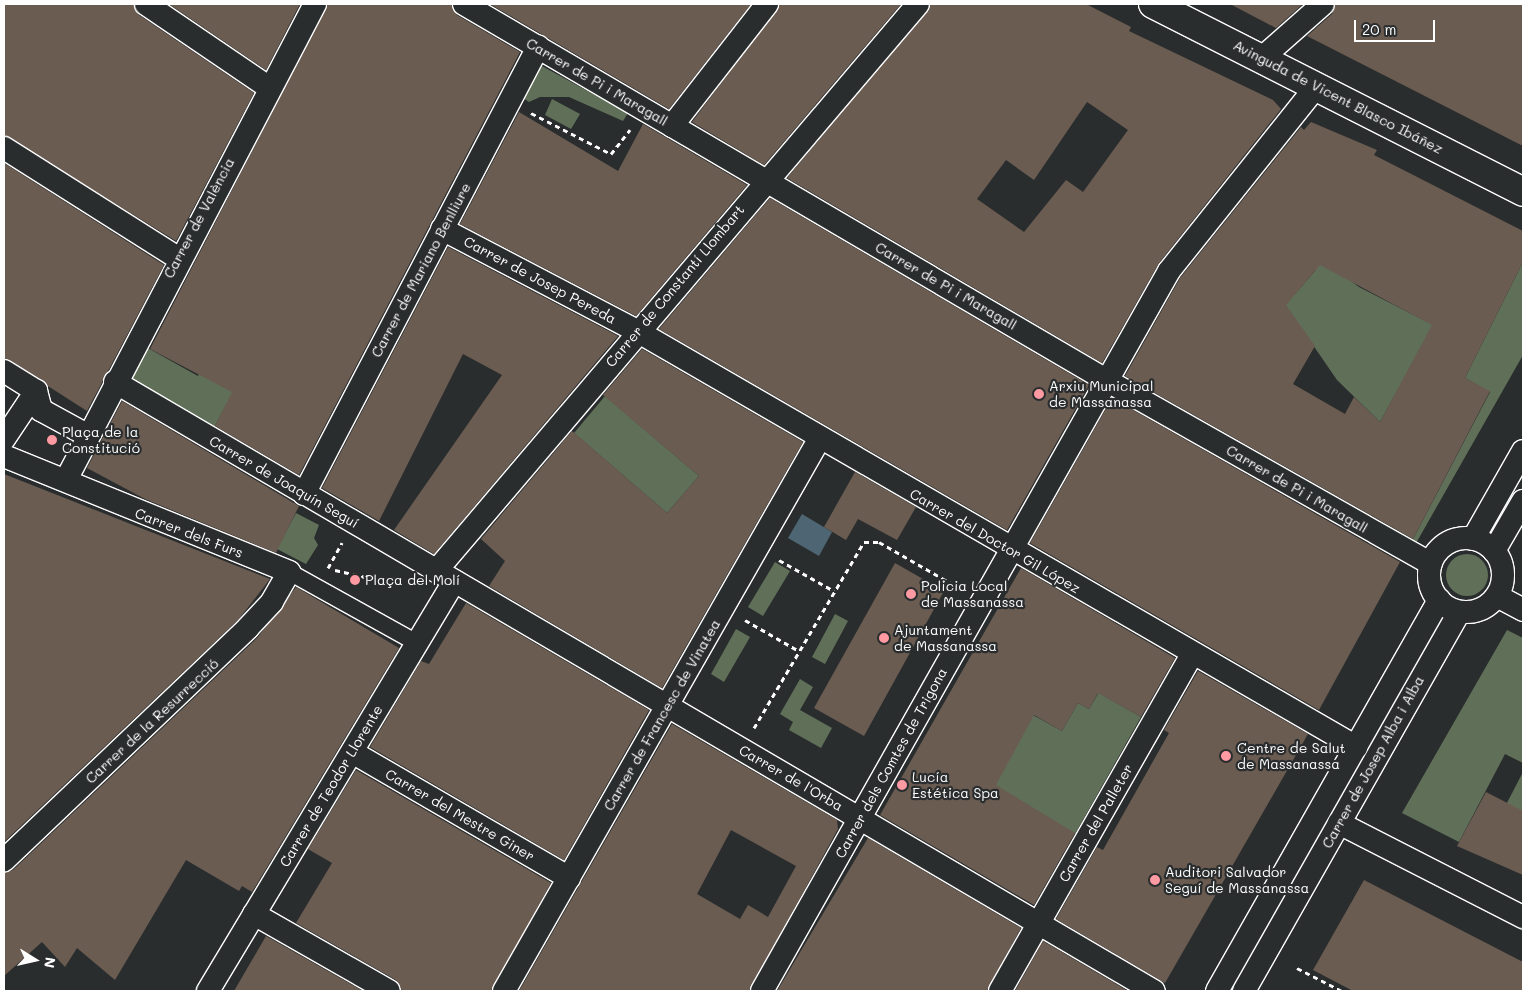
<!DOCTYPE html>
<meta charset="utf-8">
<style>
body{margin:0}
#map{position:relative;width:1527px;height:995px;overflow:hidden;background:#2a2d2e;font-family:Mali,sans-serif}
div>[style]{position:absolute}
.green>*{inset:0;background:#607058}
.round{border-radius:50%}
.water>*{inset:0;background:#4e6673}
.building>*{inset:0;background:#6b5c52}
.path>*{height:3px;margin-top:-1.5px;transform-origin:0;background:repeating-linear-gradient(90deg,#fff 0 5px,transparent 0 9px)}
.roads{filter:drop-shadow(1px 0 #fff) drop-shadow(-1px 0 #fff) drop-shadow(0 1px #fff) drop-shadow(0 -1px #fff)}
.pedestrian>*{height:16px;margin:-8px;padding:0 8px;transform-origin:8px;border-radius:8px;background:#2a2d2e}
.minor>*{height:22px;margin:-11px;padding:0 11px;transform-origin:11px;border-radius:11px;background:#2a2d2e}
.minor>.ring{margin:-11px;padding:0;box-sizing:content-box;background:none;border:22px solid #2a2d2e;border-radius:50%}
.tertiary>*{height:28px;margin:-14px;padding:0 14px;transform-origin:14px;border-radius:14px;background:#2a2d2e}
.dots>*{width:14px;height:14px;translate:-50% -50%;box-sizing:border-box;border:2px solid #2a2d2e;border-radius:50%}
span{translate:-50% -50%;white-space:nowrap;text-align:center;line-height:1.15;-webkit-text-stroke:4.5px #2a2d2e;paint-order:stroke}
.street-label{font-size:14px;color:#fff}
.poi-label{font-size:14px;color:#fff}
.left{translate:0 -50%;text-align:left}
.frame{position:absolute;inset:0;border:5px solid #fff;pointer-events:none}
.north{position:absolute;left:10px;top:935px;width:50px;height:50px;-webkit-text-stroke:4px #2a2d2e;paint-order:stroke;rotate:100deg;font-size:14px;font-weight:700;line-height:20px;text-align:center;color:#fff}
.north::after{content:'';display:block;margin:auto;width:18px;height:22px;background:#fff;clip-path:polygon(50% 0,100% 100%,50% 72%,0 100%)}
.scale{position:absolute;left:1354px;top:20px;width:81px;height:22px;box-sizing:border-box;border:2px solid #fff;border-top:0;padding-left:6px;font-size:15px;line-height:18px;white-space:nowrap;color:#fff;-webkit-text-stroke:4px #2a2d2e;paint-order:stroke}
</style>
<div id="map">
<div class="green">
<div style="clip-path:polygon(540px 65px,628px 113px,623px 121px,569px 97px,540px 97px,529px 102px,523px 98px)"></div>
<div style="clip-path:polygon(552px 99px,580px 114px,571px 129px,545px 115px)"></div>
<div style="clip-path:polygon(1318px 257px,1359px 287px,1433px 325px,1380px 422px,1337px 380px,1282px 300px,1295px 294px,1315px 271px)"></div>
<div style="clip-path:polygon(1523px 262px,1523px 355px,1415px 545px,1411px 543px,1490px 392px,1465px 378px)"></div>
<div style="clip-path:polygon(146px 347px,198px 376px,200px 371px,245px 368px,214px 428px,131px 380px)"></div>
<div style="clip-path:polygon(605px 396px,699px 476px,667px 513px,574px 433px)"></div>
<div style="clip-path:polygon(296px 513px,319px 525px,314px 538px,318px 545px,306px 564px,277px 549px)"></div>
<div class="round" style="left:1446px;top:554px;width:42px;height:42px"></div>
<div style="clip-path:polygon(775px 562px,790px 571px,763px 616px,748px 607px)"></div>
<div style="clip-path:polygon(835px 614px,848px 621px,825px 664px,812px 657px)"></div>
<div style="clip-path:polygon(736px 629px,750px 637px,724px 682px,711px 674px)"></div>
<div style="clip-path:polygon(1507px 630px,1523px 638px,1523px 763px,1505px 754px,1459px 842px,1402px 813px)"></div>
<div style="clip-path:polygon(800px 679px,813px 687px,800px 710px,832px 728px,821px 748px,789px 730px,793px 722px,780px 714px)"></div>
<div style="clip-path:polygon(1103px 685px,1104px 696px,1141px 717px,1075px 834px,995px 785px,1033px 715px,1062px 731px,1078px 703px,1089px 709px)"></div>
<div style="clip-path:polygon(1523px 772px,1523px 825px,1503px 864px,1481px 853px)"></div>
</div>
<div class="water">
<div style="clip-path:polygon(802px 514px,832px 532px,819px 556px,788px 538px)"></div>
</div>
<div class="building">
<div style="clip-path:polygon(4px 4px,133px 4px,139px 15px,254px 93px,176px 241px,4px 135px)"></div>
<div style="clip-path:polygon(169px 4px,300px 4px,266px 70px)"></div>
<div style="clip-path:polygon(328px 4px,451px 4px,457px 15px,520px 52px,299px 475px,215px 426px,232px 392px,150px 349px)"></div>
<div style="clip-path:polygon(490px 4px,751px 4px,669px 109px)"></div>
<div style="clip-path:polygon(780px 4px,901px 4px,764px 165px,692px 122px)"></div>
<div style="clip-path:polygon(evenodd,931px 4px,1086px 4px,1131px 27px,1129px 31px,1273px 100px,1281px 109px,1159px 263px,1102px 363px,787px 178px,931px 4px,1087px 102px,1128px 130px,1083px 192px,1066px 180px,1024px 232px,977px 199px,1006px 160px,1034px 180px,1087px 102px)"></div>
<div style="clip-path:polygon(1230px 4px,1303px 4px,1276px 28px)"></div>
<div style="clip-path:polygon(1336px 4px,1523px 4px,1523px 146px,1307px 36px,1332px 14px)"></div>
<div style="clip-path:polygon(519px 112px,618px 171px,643px 124px,747px 185px,636px 316px,460px 224px)"></div>
<div style="clip-path:polygon(evenodd,1311px 122px,1377px 150px,1374px 155px,1523px 231px,1523px 262px,1465px 378px,1490px 391px,1413px 539px,1125px 376px,1180px 278px,1301px 127px,1304px 130px,1311px 122px,1320px 265px,1432px 325px,1380px 422px,1354px 397px,1345px 414px,1293px 384px,1315px 346px,1286px 305px,1320px 265px)"></div>
<div style="clip-path:polygon(4px 163px,164px 265px,87px 411px,4px 358px)"></div>
<div style="clip-path:polygon(770px 198px,1089px 385px,1007px 530px,659px 329px)"></div>
<div style="clip-path:polygon(448px 247px,618px 336px,434px 554px,394px 530px,502px 375px,463px 354px,379px 521px,322px 488px)"></div>
<div style="clip-path:polygon(642px 349px,803px 442px,662px 688px,489px 586px,505px 561px,481px 539px,572px 431px,667px 513px,699px 476px,603px 395px)"></div>
<div style="clip-path:polygon(1112px 398px,1400px 562px,1319px 710px,1030px 543px)"></div>
<div style="clip-path:polygon(122px 401px,299px 506px,276px 553px,145px 499px,87px 468px)"></div>
<div style="clip-path:polygon(855px 472px,916px 507px,897px 540px,858px 519px,846px 540px,824px 527px)"></div>
<div style="clip-path:polygon(4px 474px,270px 579px,239px 619px,4px 842px)"></div>
<div style="clip-path:polygon(895px 563px,944px 591px,864px 736px,814px 708px)"></div>
<div style="clip-path:polygon(1021px 568px,1175px 658px,1141px 717px,1098px 693px,1089px 709px,1078px 703px,1062px 731px,1034px 715px,996px 785px,1075px 833px,1034px 905px,880px 815px)"></div>
<div style="clip-path:polygon(296px 587px,399px 648px,252px 892px,242px 886px,239px 891px,186px 860px,115px 980px,77px 948px,65px 967px,42px 942px,4px 976px,4px 873px,13px 870px,257px 638px)"></div>
<div style="clip-path:polygon(466px 603px,649px 710px,564px 860px,370px 747px,421px 661px,429px 664px)"></div>
<div style="clip-path:polygon(1198px 671px,1308px 734px,1165px 983px,1056px 919px,1097px 847px,1103px 850px,1169px 733px,1164px 730px)"></div>
<div style="clip-path:polygon(evenodd,672px 724px,837px 820px,838px 829px,749px 991px,519px 991px,672px 724px,731px 830px,796px 866px,768px 917px,748px 905px,740px 919px,697px 894px,731px 830px)"></div>
<div style="clip-path:polygon(356px 770px,551px 883px,491px 991px,402px 991px,396px 980px,296px 923px,332px 863px,308px 849px)"></div>
<div style="clip-path:polygon(1486px 792px,1523px 811px,1523px 875px,1457px 846px)"></div>
<div style="clip-path:polygon(868px 838px,1021px 928px,987px 991px,777px 991px)"></div>
<div style="clip-path:polygon(1364px 880px,1523px 962px,1523px 991px,1353px 991px,1313px 970px)"></div>
<div style="clip-path:polygon(266px 936px,363px 991px,234px 991px)"></div>
<div style="clip-path:polygon(1043px 941px,1128px 991px,1015px 991px)"></div>
</div>
<div class="path">
<div style="left:531px;top:113px;width:90px;rotate:27.1deg"></div>
<div style="left:611px;top:154px;width:31px;rotate:-52deg"></div>
<div style="left:779px;top:560px;width:63px;rotate:29.4deg"></div>
<div style="left:328px;top:568px;width:29px;rotate:-61deg"></div>
<div style="left:335px;top:570px;width:39px;rotate:13deg"></div>
<div style="left:373px;top:579px;width:25px;rotate:-2deg"></div>
<div style="left:745px;top:620px;width:62px;rotate:29.9deg"></div>
<div style="left:754px;top:728px;width:216px;rotate:-59.4deg"></div>
<div style="left:864px;top:542px;width:15px"></div>
<div style="left:879px;top:542px;width:95px;rotate:29.8deg"></div>
<div style="left:1297px;top:968px;width:51px;rotate:27.1deg"></div>
</div>
<div class="roads">
<div class="pedestrian">
<div style="left:289px;top:572px;width:146px;rotate:29deg"></div>
</div>
<div class="minor">
<div style="left:146px;top:4px;width:148px;rotate:34.2deg"></div>
<div style="left:464px;top:4px;width:744px;rotate:30.36deg"></div>
<div style="left:1106px;top:380px;width:373px;rotate:29.5deg"></div>
<div style="left:1262px;top:58px;width:81px;rotate:-41.5deg"></div>
<div style="left:672px;top:126px;width:155px;rotate:-52.1deg"></div>
<div style="left:4px;top:148px;width:206px;rotate:32.3deg"></div>
<div style="left:442px;top:229px;width:220px;rotate:27.6deg"></div>
<div style="left:637px;top:331px;width:831px;rotate:30.05deg"></div>
<div style="left:4px;top:371px;width:38px;rotate:32deg"></div>
<div style="left:115px;top:382px;width:1204px;rotate:30.38deg"></div>
<div style="left:36px;top:391px;width:20px;rotate:75deg"></div>
<div style="left:41px;top:410px;width:52px;rotate:28.5deg"></div>
<div style="left:4px;top:439px;width:58px;rotate:-56.3deg"></div>
<div style="left:4px;top:456px;width:308px;rotate:22.1deg"></div>
<div style="left:289px;top:572px;width:34px;rotate:120deg"></div>
<div style="left:272px;top:602px;width:35px;rotate:133deg"></div>
<div style="left:248px;top:628px;width:337px;rotate:136.4deg"></div>
<div style="left:67px;top:478px;width:535px;rotate:-62.38deg"></div>
<div style="left:304px;top:494px;width:505px;rotate:-62.37deg"></div>
<div class="ring" style="left:1429px;top:538px;width:52px;height:52px"></div>
<div style="left:1473px;top:539px;width:101px;rotate:-60.4deg"></div>
<div style="left:1494px;top:551px;width:58px;rotate:-59.9deg"></div>
<div style="left:436px;top:571px;width:744px;rotate:-49.63deg"></div>
<div style="left:1497px;top:596px;width:30px;rotate:28deg"></div>
<div style="left:352px;top:752px;width:251px;rotate:30.1deg"></div>
<div style="left:1339px;top:823px;width:207px;rotate:27.1deg"></div>
<div style="left:254px;top:914px;width:155px;rotate:29.7deg"></div>
<div style="left:208px;top:991px;width:478px;rotate:-59deg"></div>
<div style="left:504px;top:991px;width:637px;rotate:-60.26deg"></div>
<div style="left:762px;top:991px;width:827px;rotate:-60.52deg"></div>
<div style="left:1169px;top:271px;width:236px;rotate:-51.4deg"></div>
<div style="left:1000px;top:991px;width:387px;rotate:-60.3deg"></div>
<div style="left:1217px;top:991px;width:450px;rotate:-60.4deg"></div>
<div style="left:1244px;top:991px;width:436px;rotate:-60.4deg"></div>
</div>
<div class="tertiary">
<div style="left:1153px;top:4px;width:415px;rotate:26.9deg"></div>
</div>
</div>
<div class="dots">
<div style="left:1039px;top:394px;background:#ff9aa2"></div>
<div style="left:52px;top:440px;background:#ff9aa2"></div>
<div style="left:355px;top:580px;background:#ff9aa2"></div>
<div style="left:911px;top:594px;background:#ff9aa2"></div>
<div style="left:884px;top:638px;background:#ff9aa2"></div>
<div style="left:1226px;top:756px;background:#ff9aa2"></div>
<div style="left:902px;top:785px;background:#ff9aa2"></div>
<div style="left:1155px;top:880px;background:#ff9aa2"></div>
</div>
<div class="street-label">
<span style="left:597px;top:82px;rotate:30deg">Carrer de Pi i Maragall</span>
<span style="left:1338px;top:97px;rotate:27deg">Avinguda de Vicent Blasco Ibáñez</span>
<span style="left:199px;top:218px;rotate:-62deg">Carrer de València</span>
<span style="left:421px;top:270px;rotate:-62deg">Carrer de Mariano Benlliure</span>
<span style="left:540px;top:280px;rotate:28deg">Carrer de Josep Pereda</span>
<span style="left:675px;top:286px;rotate:-50deg">Carrer de Constantí Llombart</span>
<span style="left:946px;top:286px;rotate:30deg">Carrer de Pi i Maragall</span>
<span style="left:284px;top:482px;rotate:30deg">Carrer de Joaquín Seguí</span>
<span style="left:1297px;top:489px;rotate:30deg">Carrer de Pi i Maragall</span>
<span style="left:189px;top:533px;rotate:21deg">Carrer dels Furs</span>
<span style="left:995px;top:541px;rotate:30deg">Carrer del Doctor Gil López</span>
<span style="left:662px;top:715px;rotate:-60deg">Carrer de Francesc de Vinatea</span>
<span style="left:152px;top:721px;rotate:-43deg">Carrer de la Resurrecció</span>
<span style="left:1373px;top:762px;rotate:-61deg">Carrer de Josep Alba i Alba</span>
<span style="left:891px;top:763px;rotate:-61deg">Carrer dels Comtes de Trigona</span>
<span style="left:791px;top:778px;rotate:30deg">Carrer de l'Orba</span>
<span style="left:331px;top:786px;rotate:-59deg">Carrer de Teodor Llorente</span>
<span style="left:460px;top:815px;rotate:30deg">Carrer del Mestre Giner</span>
<span style="left:1096px;top:823px;rotate:-60deg">Carrer del Palleter</span>
</div>
<div class="poi-label">
<span class="left" style="left:1049px;top:394px">Arxiu Municipal<br>de Massanassa</span>
<span class="left" style="left:62px;top:440px">Plaça de la<br>Constitució</span>
<span class="left" style="left:365px;top:580px">Plaça del Molí</span>
<span class="left" style="left:921px;top:594px">Policia Local<br>de Massanassa</span>
<span class="left" style="left:894px;top:638px">Ajuntament<br>de Massanassa</span>
<span class="left" style="left:1237px;top:756px">Centre de Salut<br>de Massanassa</span>
<span class="left" style="left:912px;top:785px">Lucía<br>Estética Spa</span>
<span class="left" style="left:1165px;top:880px">Auditori Salvador<br>Seguí de Massanassa</span>
</div>
<div class="frame"></div>
<div class="north">N</div>
<div class="scale">20 m</div>
</div>
